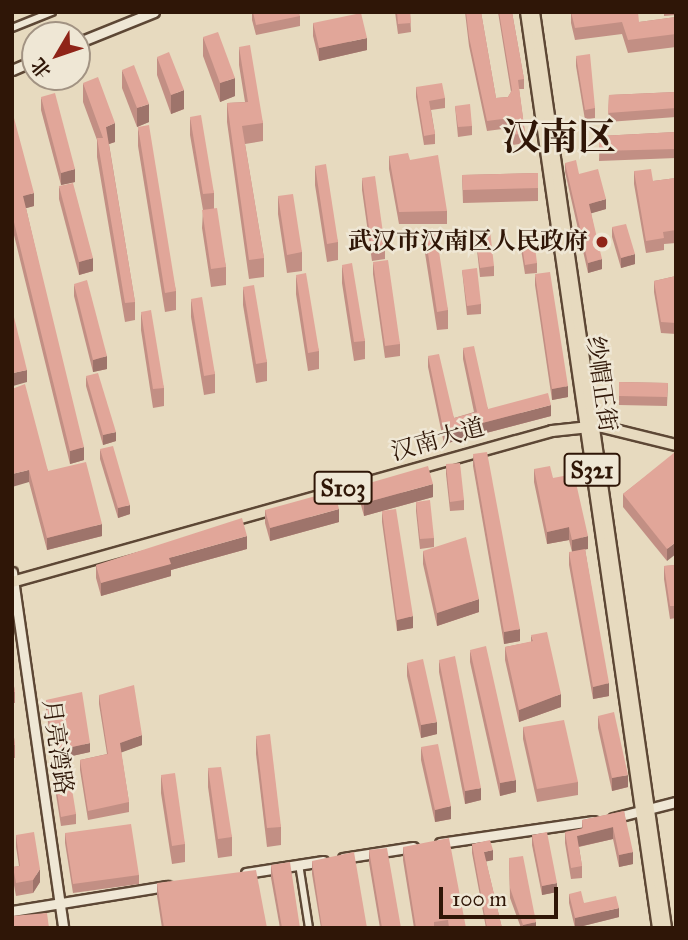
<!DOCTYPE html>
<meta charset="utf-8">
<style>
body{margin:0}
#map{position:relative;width:688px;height:940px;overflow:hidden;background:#e7dabf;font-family:"IM FELL Great Primer","Noto Serif SC",serif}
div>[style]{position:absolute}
.roads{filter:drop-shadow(2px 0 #5d4735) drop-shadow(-2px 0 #5d4735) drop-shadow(0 2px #5d4735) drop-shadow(0 -2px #5d4735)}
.street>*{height:6px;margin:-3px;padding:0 3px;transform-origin:3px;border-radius:3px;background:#efe7d5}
.secondary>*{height:9px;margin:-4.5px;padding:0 4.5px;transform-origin:4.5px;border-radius:4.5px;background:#efe7d5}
.primary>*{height:10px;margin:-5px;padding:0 5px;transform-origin:5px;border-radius:5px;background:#e7dabf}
.wall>*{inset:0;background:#c28f84}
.shaded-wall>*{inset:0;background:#9e746b}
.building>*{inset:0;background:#e1a699}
.dots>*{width:19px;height:19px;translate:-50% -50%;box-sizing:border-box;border:4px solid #efe7d5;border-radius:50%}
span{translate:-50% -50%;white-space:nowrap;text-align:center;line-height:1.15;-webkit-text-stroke:5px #efe7d5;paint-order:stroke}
.shield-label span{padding:2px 5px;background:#efe7d5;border:2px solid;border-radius:5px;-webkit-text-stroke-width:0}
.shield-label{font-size:23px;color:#2f1607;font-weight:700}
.poi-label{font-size:24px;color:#2f1607;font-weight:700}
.right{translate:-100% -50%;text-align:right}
.street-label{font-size:24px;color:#2f1607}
.town-label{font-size:38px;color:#2f1607;font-weight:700}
.frame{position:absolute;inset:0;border:14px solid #2f1607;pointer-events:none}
.north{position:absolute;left:21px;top:21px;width:70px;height:70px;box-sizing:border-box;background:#efe7d5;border:2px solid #a29383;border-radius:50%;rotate:231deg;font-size:19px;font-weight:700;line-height:28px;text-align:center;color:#2f1607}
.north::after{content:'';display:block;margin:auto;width:24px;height:32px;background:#8f2418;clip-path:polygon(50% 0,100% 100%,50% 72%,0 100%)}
.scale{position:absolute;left:439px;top:887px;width:119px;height:32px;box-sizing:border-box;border:4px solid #2f1607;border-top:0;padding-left:9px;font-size:21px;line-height:24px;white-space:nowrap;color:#2f1607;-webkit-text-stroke:5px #efe7d5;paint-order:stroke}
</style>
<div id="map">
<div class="roads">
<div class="street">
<div style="left:12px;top:28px;width:43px;rotate:-21.8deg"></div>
<div style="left:299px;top:864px;width:65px;rotate:81.1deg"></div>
</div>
<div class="secondary">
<div style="left:77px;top:43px;width:83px;rotate:-21.9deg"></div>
<div style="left:12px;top:70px;width:25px;rotate:-23deg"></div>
<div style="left:12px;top:572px;width:360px;rotate:81.8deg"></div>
<div style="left:613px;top:818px;width:65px;rotate:-14.3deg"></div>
<div style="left:440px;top:843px;width:155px;rotate:-8.2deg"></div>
<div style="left:343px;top:858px;width:71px;rotate:-8.9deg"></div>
<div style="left:246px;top:873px;width:78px;rotate:-8.9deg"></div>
<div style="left:12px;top:911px;width:157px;rotate:-9.2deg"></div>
</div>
<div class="primary">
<div style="left:526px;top:12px;width:925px;rotate:81.8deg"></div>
<div style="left:534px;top:12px;width:925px;rotate:81.8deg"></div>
<div style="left:12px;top:582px;width:561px;rotate:-15.62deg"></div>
<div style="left:552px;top:431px;width:47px;rotate:-6.1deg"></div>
<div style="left:599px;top:426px;width:79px;rotate:13.9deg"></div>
</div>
</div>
<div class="wall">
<div style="clip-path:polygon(252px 12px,300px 16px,300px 26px,256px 35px,252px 20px)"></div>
<div style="clip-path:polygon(395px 12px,410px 12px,411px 32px,398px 34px)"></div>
<div style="clip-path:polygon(465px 12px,481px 12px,496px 98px,508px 97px,511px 92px,498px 12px,512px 12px,524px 79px,524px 89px,519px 89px,525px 133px,525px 143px,513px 145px,510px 128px,487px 131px,469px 46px)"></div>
<div style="clip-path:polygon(571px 12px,639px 22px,676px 17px,676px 47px,628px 53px,622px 34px,575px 40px,571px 23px)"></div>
<div style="clip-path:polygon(664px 12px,676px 12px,676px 15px,664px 16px)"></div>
<div style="clip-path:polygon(313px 23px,367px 50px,319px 61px,313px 36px)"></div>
<div style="clip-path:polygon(203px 37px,235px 96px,220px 102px,203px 56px)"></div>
<div style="clip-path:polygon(239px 47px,263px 123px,263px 141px,245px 144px,264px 258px,264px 277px,249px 279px,227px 122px,227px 103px,245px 102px,239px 65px)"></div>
<div style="clip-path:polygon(576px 56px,595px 108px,595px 118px,585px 120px,576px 66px)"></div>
<div style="clip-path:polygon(157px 57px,184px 109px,171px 114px,157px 75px)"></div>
<div style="clip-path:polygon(122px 70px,149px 122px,137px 127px,122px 88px)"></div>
<div style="clip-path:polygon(83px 83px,115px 142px,109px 144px,135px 302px,135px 320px,125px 322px,97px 157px,97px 140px,83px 102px)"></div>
<div style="clip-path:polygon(416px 87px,445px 98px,445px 108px,431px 110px,435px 134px,435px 144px,424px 145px,416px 97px)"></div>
<div style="clip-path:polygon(676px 92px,676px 117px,608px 122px,609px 95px)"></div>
<div style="clip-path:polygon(41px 97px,75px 182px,61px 185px,41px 110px)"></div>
<div style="clip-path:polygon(455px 106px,472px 126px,472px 135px,458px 137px)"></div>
<div style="clip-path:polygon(190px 117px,214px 193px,214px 208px,226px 267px,226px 285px,211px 287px,202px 228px,203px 210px,190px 135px)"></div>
<div style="clip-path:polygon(12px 118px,34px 206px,26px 208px,84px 460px,70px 464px,12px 227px)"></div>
<div style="clip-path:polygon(138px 127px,176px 291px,176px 310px,165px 312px,138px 146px)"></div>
<div style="clip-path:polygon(676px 132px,676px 158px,599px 161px,600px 136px)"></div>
<div style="clip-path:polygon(389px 156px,410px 160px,447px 211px,447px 224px,399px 224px,389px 169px)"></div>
<div style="clip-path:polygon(565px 163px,579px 174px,606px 209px,591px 213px,602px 269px,588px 273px,565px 172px)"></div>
<div style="clip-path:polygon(315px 166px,338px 242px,338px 260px,327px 262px,315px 185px)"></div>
<div style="clip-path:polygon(634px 171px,653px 181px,676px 178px,676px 243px,664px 244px,664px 250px,646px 253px,634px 184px)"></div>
<div style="clip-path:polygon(538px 173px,538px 201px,463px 203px,462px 175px)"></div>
<div style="clip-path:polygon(362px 178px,385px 247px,385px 259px,372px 261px,362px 190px)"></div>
<div style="clip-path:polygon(59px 186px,93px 271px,79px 275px,59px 199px)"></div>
<div style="clip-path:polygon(278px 196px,302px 252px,302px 271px,287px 273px,278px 214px)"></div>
<div style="clip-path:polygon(612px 227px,635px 264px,621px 268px,612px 237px)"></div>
<div style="clip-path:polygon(475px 232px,494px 266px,494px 276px,480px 277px)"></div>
<div style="clip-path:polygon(520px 233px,537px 263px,537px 273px,525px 274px,520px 243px)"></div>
<div style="clip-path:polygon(425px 234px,448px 310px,448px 329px,437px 330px,425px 253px)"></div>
<div style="clip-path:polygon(373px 262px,400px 344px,400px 356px,385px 358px,373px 274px)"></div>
<div style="clip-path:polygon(342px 265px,365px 341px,365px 359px,354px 361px,342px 283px)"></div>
<div style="clip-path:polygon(462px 270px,481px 304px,481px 314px,467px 315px)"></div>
<div style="clip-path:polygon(535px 274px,568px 397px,552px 400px,535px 285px)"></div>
<div style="clip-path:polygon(296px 275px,319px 351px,319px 369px,308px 371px,296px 294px)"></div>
<div style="clip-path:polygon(676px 276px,676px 334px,661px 333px,654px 292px,654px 281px)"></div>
<div style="clip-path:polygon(74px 284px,107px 369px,93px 372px,74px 296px)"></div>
<div style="clip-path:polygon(243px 287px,267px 362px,267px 381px,256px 383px,243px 305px)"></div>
<div style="clip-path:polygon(191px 299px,215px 374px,215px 393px,204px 395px,191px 317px)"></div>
<div style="clip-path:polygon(141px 312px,164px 388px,164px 406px,153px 408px,141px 330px)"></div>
<div style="clip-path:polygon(463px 348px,488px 409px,551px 416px,444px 444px,428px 367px,428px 356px,454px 418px,474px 412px,463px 359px)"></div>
<div style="clip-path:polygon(86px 376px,116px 441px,103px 445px,86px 386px)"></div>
<div style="clip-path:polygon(619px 382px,668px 383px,667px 406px,619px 405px)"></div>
<div style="clip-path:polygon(12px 389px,48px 471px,102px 536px,47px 550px,29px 482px)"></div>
<div style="clip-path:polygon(100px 449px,130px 514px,118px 518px,100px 459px)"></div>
<div style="clip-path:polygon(676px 453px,667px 561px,623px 507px,623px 494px)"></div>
<div style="clip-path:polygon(473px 454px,520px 641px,504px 644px,473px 466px)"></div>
<div style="clip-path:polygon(446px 464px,464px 500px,464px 510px,450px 511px,446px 474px)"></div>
<div style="clip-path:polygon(534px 469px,553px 478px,588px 549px,585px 549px,609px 696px,593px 699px,569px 565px,569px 552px,572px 552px,569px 540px,547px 544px,534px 482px)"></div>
<div style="clip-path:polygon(359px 486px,433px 497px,382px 511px,413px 628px,397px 631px,382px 522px,382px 511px,364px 516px,359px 498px)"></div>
<div style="clip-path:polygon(416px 502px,434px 538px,434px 547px,420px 549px,416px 511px)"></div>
<div style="clip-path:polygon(265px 510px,339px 522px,270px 541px,265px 523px)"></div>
<div style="clip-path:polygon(247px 549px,171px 570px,171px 576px,101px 596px,96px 578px,96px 565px)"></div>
<div style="clip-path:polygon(423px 551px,479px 612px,437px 626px,423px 564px)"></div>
<div style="clip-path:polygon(676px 565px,676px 618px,670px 619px,664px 579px,664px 566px)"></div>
<div style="clip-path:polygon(531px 635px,561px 707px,519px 722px,505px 660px,505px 647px,531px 642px)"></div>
<div style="clip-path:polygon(470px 650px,516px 792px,500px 796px,470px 662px)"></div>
<div style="clip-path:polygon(439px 660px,481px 800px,465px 804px,439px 672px)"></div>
<div style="clip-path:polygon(407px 663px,437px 734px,421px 738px,407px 676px)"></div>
<div style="clip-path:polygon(12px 675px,15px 692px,15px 703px,12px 703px)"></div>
<div style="clip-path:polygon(99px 695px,142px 745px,121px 752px,129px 802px,129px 812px,88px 820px,80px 770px,80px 760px,107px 754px,99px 704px)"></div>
<div style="clip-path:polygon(46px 700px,90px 752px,54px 760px,46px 710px)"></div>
<div style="clip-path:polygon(598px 716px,628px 787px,612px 791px,598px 728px)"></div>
<div style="clip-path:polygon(12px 723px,15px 745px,15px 758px,12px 758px)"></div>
<div style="clip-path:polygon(523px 727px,578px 782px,578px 795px,537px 802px,523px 739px)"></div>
<div style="clip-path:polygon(256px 736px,281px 827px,281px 845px,267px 847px,256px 754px)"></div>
<div style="clip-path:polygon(421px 747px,451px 819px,435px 822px,421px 760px)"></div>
<div style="clip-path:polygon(53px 766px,76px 814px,76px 824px,61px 826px,53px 776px)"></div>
<div style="clip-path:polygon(208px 768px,232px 837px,232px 856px,218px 858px,208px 787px)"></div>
<div style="clip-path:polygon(161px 775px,185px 844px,185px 862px,172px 864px,161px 793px)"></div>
<div style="clip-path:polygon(624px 811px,633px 864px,619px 867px,613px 839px,579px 847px,582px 866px,582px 878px,571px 879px,565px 843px,565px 832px,582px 829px,582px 820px)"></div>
<div style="clip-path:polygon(65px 833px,139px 875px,139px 884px,73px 893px,65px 843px)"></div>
<div style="clip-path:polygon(16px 835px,40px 882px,33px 893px,16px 896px,13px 880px,13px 867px,19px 866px,16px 847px)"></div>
<div style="clip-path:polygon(532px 835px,557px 892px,542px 895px,532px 845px)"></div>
<div style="clip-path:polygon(472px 844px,493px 860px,486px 861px,502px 928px,486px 928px,472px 853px)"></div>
<div style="clip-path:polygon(403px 847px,466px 928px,414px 928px,403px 860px)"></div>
<div style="clip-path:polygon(369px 850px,401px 928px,380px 928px,369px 863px)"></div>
<div style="clip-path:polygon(509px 858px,536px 928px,521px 928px,510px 898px)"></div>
<div style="clip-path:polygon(312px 861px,367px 928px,321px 928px,312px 874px)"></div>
<div style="clip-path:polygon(271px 865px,300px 928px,280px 928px,271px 878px)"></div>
<div style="clip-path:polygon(157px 883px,267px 928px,162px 928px,157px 896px)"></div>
<div style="clip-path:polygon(569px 894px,584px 903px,619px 917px,575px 928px,569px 903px)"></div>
</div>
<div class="shaded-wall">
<div style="clip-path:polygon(367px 38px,367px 50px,319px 61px,319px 48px)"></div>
<div style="clip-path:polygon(235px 78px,235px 96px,220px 102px,220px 83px)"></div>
<div style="clip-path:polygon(184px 90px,184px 109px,171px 114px,171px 95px)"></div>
<div style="clip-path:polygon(149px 104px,149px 122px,137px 127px,137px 108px)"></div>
<div style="clip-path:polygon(115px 123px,115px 142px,106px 145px,106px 127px)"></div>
<div style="clip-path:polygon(75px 169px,75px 182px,61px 185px,61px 173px)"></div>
<div style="clip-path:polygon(34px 193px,34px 206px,23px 209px,23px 196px)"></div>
<div style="clip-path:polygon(606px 199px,606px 209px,589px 214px,589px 204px)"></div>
<div style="clip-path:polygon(635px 254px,635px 264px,621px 268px,621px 258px)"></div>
<div style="clip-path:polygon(93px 258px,93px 271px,79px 275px,79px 262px)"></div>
<div style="clip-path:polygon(602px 259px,602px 269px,588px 273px,588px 263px)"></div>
<div style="clip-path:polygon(107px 356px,107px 369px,93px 372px,93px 360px)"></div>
<div style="clip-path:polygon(27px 370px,27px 382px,13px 386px,13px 373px)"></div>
<div style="clip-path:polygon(568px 386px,568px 397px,552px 400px,552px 389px)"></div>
<div style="clip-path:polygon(551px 405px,551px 416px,444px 444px,444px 433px)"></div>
<div style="clip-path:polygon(116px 432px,116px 441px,103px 445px,103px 435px)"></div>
<div style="clip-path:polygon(84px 447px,84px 460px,70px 464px,70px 451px)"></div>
<div style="clip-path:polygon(29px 470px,29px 482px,12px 487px,12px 474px)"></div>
<div style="clip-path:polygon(433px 484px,433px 497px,364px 516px,364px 503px)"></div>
<div style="clip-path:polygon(130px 505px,130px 514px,118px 518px,118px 508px)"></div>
<div style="clip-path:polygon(339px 509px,339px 522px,270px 541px,270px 528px)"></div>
<div style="clip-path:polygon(102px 524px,102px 536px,47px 550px,47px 538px)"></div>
<div style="clip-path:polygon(569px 527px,569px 540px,547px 544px,547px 532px)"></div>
<div style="clip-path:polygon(247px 536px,247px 549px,171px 570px,171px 576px,101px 596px,101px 583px,169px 558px)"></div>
<div style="clip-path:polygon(588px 536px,588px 549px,572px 552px,572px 540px)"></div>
<div style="clip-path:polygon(676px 542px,676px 554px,667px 561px,667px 549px)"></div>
<div style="clip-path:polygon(479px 599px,479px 612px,437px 626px,437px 613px)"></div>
<div style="clip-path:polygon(413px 616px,413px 628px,397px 631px,397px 620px)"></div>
<div style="clip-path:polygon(520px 629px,520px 641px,504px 644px,504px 632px)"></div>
<div style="clip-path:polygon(609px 683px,609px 696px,593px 699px,593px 687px)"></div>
<div style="clip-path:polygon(561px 694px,561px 707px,519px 722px,519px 710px)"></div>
<div style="clip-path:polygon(437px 722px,437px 734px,421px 738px,421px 725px)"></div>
<div style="clip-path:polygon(142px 735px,142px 745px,120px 753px,120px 743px)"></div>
<div style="clip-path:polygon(90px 743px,90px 752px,54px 760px,54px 751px)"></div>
<div style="clip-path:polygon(628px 775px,628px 787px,612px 791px,612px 778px)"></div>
<div style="clip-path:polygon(516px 780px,516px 792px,500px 796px,500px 783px)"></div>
<div style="clip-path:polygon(481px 788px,481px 800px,465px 804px,465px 791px)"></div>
<div style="clip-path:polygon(451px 806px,451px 819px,435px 822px,435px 810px)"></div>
<div style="clip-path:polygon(12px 824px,14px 824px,14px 836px,12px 837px)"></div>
<div style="clip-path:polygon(613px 827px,613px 839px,577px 847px,577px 836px)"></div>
<div style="clip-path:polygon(493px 850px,493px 860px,484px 862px,484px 852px)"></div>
<div style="clip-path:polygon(633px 852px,633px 864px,619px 867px,619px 855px)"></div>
<div style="clip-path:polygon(40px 869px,40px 882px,33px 893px,33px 880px)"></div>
<div style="clip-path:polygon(557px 883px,557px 892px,542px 895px,542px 886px)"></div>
<div style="clip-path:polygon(619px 908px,619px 917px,575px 928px,575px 918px)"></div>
<div style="clip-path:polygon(536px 922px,536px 928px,523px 928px,523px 925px)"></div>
</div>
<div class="building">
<div style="clip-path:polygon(253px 12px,299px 12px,300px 16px,256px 25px)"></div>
<div style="clip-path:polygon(397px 12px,410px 12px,411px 23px,398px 24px)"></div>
<div style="clip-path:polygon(466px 12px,481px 12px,496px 98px,508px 97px,512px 90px,499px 12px,512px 12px,524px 79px,518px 80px,525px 133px,513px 135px,510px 118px,487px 121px,469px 37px)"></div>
<div style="clip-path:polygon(571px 12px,638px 12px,639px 22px,676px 17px,676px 34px,628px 40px,622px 22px,575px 28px)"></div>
<div style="clip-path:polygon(361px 13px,367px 38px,319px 48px,313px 23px)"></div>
<div style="clip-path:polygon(218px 32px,235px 78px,220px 83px,203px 37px)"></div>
<div style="clip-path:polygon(250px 45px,263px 123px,242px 126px,264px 258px,249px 260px,227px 103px,248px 102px,239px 47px)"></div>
<div style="clip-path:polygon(169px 52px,184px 90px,171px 95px,157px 57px)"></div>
<div style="clip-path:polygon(590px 54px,595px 108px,585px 110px,576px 56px)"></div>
<div style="clip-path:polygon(134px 65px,149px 104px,137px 108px,122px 70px)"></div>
<div style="clip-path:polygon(98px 77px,115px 123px,106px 127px,135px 302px,125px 303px,97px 138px,103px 138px,83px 83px)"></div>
<div style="clip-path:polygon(442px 83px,445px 98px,429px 101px,435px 134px,424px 136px,416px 87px)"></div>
<div style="clip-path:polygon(676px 92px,676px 108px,608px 113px,609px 95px)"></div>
<div style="clip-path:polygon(55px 93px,75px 169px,61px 173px,41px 97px)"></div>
<div style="clip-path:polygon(470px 104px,472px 126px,458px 127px,455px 106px)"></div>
<div style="clip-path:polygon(201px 115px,214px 193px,203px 194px,190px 117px)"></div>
<div style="clip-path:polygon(12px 118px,14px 118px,34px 193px,23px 196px,84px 447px,70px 451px,12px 214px)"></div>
<div style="clip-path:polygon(149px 125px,176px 291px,165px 293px,138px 127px)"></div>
<div style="clip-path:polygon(676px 132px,676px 149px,599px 151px,600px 136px)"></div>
<div style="clip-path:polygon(408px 153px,410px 160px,438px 155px,447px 211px,399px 212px,389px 156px)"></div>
<div style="clip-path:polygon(576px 160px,579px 174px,598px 169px,606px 199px,589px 204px,602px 259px,588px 263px,565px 163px)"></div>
<div style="clip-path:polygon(326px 164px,338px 242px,327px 244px,315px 166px)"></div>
<div style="clip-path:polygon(651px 169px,653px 181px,676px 178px,676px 230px,663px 232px,664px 238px,646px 241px,634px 171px)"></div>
<div style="clip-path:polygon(538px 173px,538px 188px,463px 190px,462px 175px)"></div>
<div style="clip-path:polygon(375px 176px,385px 247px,372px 249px,362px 178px)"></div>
<div style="clip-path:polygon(73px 183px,93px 258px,79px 262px,59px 186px)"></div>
<div style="clip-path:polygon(293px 194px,302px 252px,287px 255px,278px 196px)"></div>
<div style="clip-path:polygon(217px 208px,226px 267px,211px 269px,202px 210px)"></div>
<div style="clip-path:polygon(626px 224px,635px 254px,621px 258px,612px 227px)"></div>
<div style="clip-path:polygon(490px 230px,494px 266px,480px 268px,475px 232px)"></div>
<div style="clip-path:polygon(436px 232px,448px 310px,437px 312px,425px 234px)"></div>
<div style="clip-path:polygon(533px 232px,537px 263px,525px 265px,520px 233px)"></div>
<div style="clip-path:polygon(388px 260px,400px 344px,385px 346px,373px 262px)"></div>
<div style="clip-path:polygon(352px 263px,365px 341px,354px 342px,342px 265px)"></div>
<div style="clip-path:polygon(477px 268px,481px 304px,467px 306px,462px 270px)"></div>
<div style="clip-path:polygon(550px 272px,568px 386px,552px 389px,535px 274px)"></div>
<div style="clip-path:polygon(306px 273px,319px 351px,308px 353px,296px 275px)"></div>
<div style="clip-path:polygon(676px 276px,676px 323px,661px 322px,654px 281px)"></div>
<div style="clip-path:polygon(87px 280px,107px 356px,93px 360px,74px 284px)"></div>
<div style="clip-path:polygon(254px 285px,267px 362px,256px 364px,243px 287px)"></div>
<div style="clip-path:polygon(202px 297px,215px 374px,204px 376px,191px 299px)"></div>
<div style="clip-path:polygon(12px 309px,27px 370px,13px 373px,12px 371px)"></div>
<div style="clip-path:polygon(151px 310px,164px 388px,153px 389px,141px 312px)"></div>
<div style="clip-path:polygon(474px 346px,488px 409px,548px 393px,551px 405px,444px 433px,428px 356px,439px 354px,454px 418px,477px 412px,463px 348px)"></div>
<div style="clip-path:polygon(98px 373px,116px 432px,103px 435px,86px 376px)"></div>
<div style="clip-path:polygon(619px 382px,668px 383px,667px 397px,619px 396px)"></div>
<div style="clip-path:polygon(25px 384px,48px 471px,86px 462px,102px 524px,47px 538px,29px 470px,12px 474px,12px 389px)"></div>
<div style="clip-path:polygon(113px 446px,130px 505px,118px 508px,100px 449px)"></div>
<div style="clip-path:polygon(487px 452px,520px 629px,504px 632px,473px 454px)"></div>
<div style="clip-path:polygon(675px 452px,676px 453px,676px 542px,667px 549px,623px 494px)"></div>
<div style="clip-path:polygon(460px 463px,464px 500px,450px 502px,446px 464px)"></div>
<div style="clip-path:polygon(428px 466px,433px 484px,364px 503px,359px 486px)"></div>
<div style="clip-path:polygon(550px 466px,553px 478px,574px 474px,588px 536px,572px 540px,569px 527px,547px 532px,534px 469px)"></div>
<div style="clip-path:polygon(334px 491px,339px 509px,270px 528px,265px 510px)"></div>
<div style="clip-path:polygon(430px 500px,434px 538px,420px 539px,416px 502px)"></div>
<div style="clip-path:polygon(396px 509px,413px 616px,397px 620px,382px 511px)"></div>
<div style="clip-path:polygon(242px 518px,247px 536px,169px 558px,171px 564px,101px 583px,96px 565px)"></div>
<div style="clip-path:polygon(466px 537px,479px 599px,437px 613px,423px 551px)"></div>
<div style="clip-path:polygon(585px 549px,609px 683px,593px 687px,569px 552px)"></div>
<div style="clip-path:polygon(676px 565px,676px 606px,670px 606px,664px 566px)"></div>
<div style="clip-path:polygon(547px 632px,561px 694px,519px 710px,505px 647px,533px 641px,531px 635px)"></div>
<div style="clip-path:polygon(486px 646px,516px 780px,500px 783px,470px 650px)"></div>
<div style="clip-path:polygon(455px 656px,481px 788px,465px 791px,439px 660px)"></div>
<div style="clip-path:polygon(423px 659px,437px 722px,421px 725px,407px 663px)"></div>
<div style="clip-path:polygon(12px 675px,15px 692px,12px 692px)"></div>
<div style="clip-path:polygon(134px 685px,142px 735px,120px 743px,129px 802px,88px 811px,80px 760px,108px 754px,99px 695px)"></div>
<div style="clip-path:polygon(82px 692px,90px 743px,54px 751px,46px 700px)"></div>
<div style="clip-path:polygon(614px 712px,628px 775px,612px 778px,598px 716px)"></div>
<div style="clip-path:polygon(564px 720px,578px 782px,537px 789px,523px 727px)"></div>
<div style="clip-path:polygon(12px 723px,15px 745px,12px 745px)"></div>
<div style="clip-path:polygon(270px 734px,281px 827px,267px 828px,256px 736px)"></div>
<div style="clip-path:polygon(438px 744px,451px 806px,435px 810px,421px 747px)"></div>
<div style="clip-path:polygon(68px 764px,76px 814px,61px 817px,53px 766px)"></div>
<div style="clip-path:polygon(221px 767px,232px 837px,218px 839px,208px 768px)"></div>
<div style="clip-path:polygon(175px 773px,185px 844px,172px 846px,161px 775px)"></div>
<div style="clip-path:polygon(624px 811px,633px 852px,619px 855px,613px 827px,577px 836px,582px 866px,571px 868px,565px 832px,583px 828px,582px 820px)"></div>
<div style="clip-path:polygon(131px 824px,139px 875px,73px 884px,65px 833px)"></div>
<div style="clip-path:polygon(34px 832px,40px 869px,33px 880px,16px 883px,13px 867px,20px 866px,16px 835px)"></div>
<div style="clip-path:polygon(547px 832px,557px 883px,542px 886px,532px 835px)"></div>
<div style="clip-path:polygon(449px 838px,466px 928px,449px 928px,448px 920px,434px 922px,434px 928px,416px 928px,403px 847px)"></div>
<div style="clip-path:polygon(490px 840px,493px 850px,484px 852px,502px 928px,487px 928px,472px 844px)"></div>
<div style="clip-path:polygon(387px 848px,401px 928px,382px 928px,369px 850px)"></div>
<div style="clip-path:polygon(354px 852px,367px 928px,322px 928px,312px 861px)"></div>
<div style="clip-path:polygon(523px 856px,536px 922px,523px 925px,510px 888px,509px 858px)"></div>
<div style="clip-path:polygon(290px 862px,300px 928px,282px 928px,271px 865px)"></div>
<div style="clip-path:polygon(256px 870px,267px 928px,164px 928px,157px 883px)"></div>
<div style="clip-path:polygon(581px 891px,584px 903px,616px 896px,619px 908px,575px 918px,569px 894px)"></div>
<div style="clip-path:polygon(47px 913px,49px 928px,12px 928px,12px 916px)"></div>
</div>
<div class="dots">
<div style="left:602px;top:242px;background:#8f2418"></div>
</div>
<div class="shield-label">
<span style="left:592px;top:470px">S321</span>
<span style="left:343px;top:488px">S103</span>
</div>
<div class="poi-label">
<span class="right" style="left:588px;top:242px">武汉市汉南区人民政府</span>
</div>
<div class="street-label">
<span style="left:601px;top:384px;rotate:82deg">纱帽正街</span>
<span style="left:438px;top:440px;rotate:-16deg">汉南大道</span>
<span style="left:57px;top:747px;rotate:82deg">月亮湾路</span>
</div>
<div class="town-label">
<span style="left:559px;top:138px">汉南区</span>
</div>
<div class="frame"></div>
<div class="north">北</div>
<div class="scale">100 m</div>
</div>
